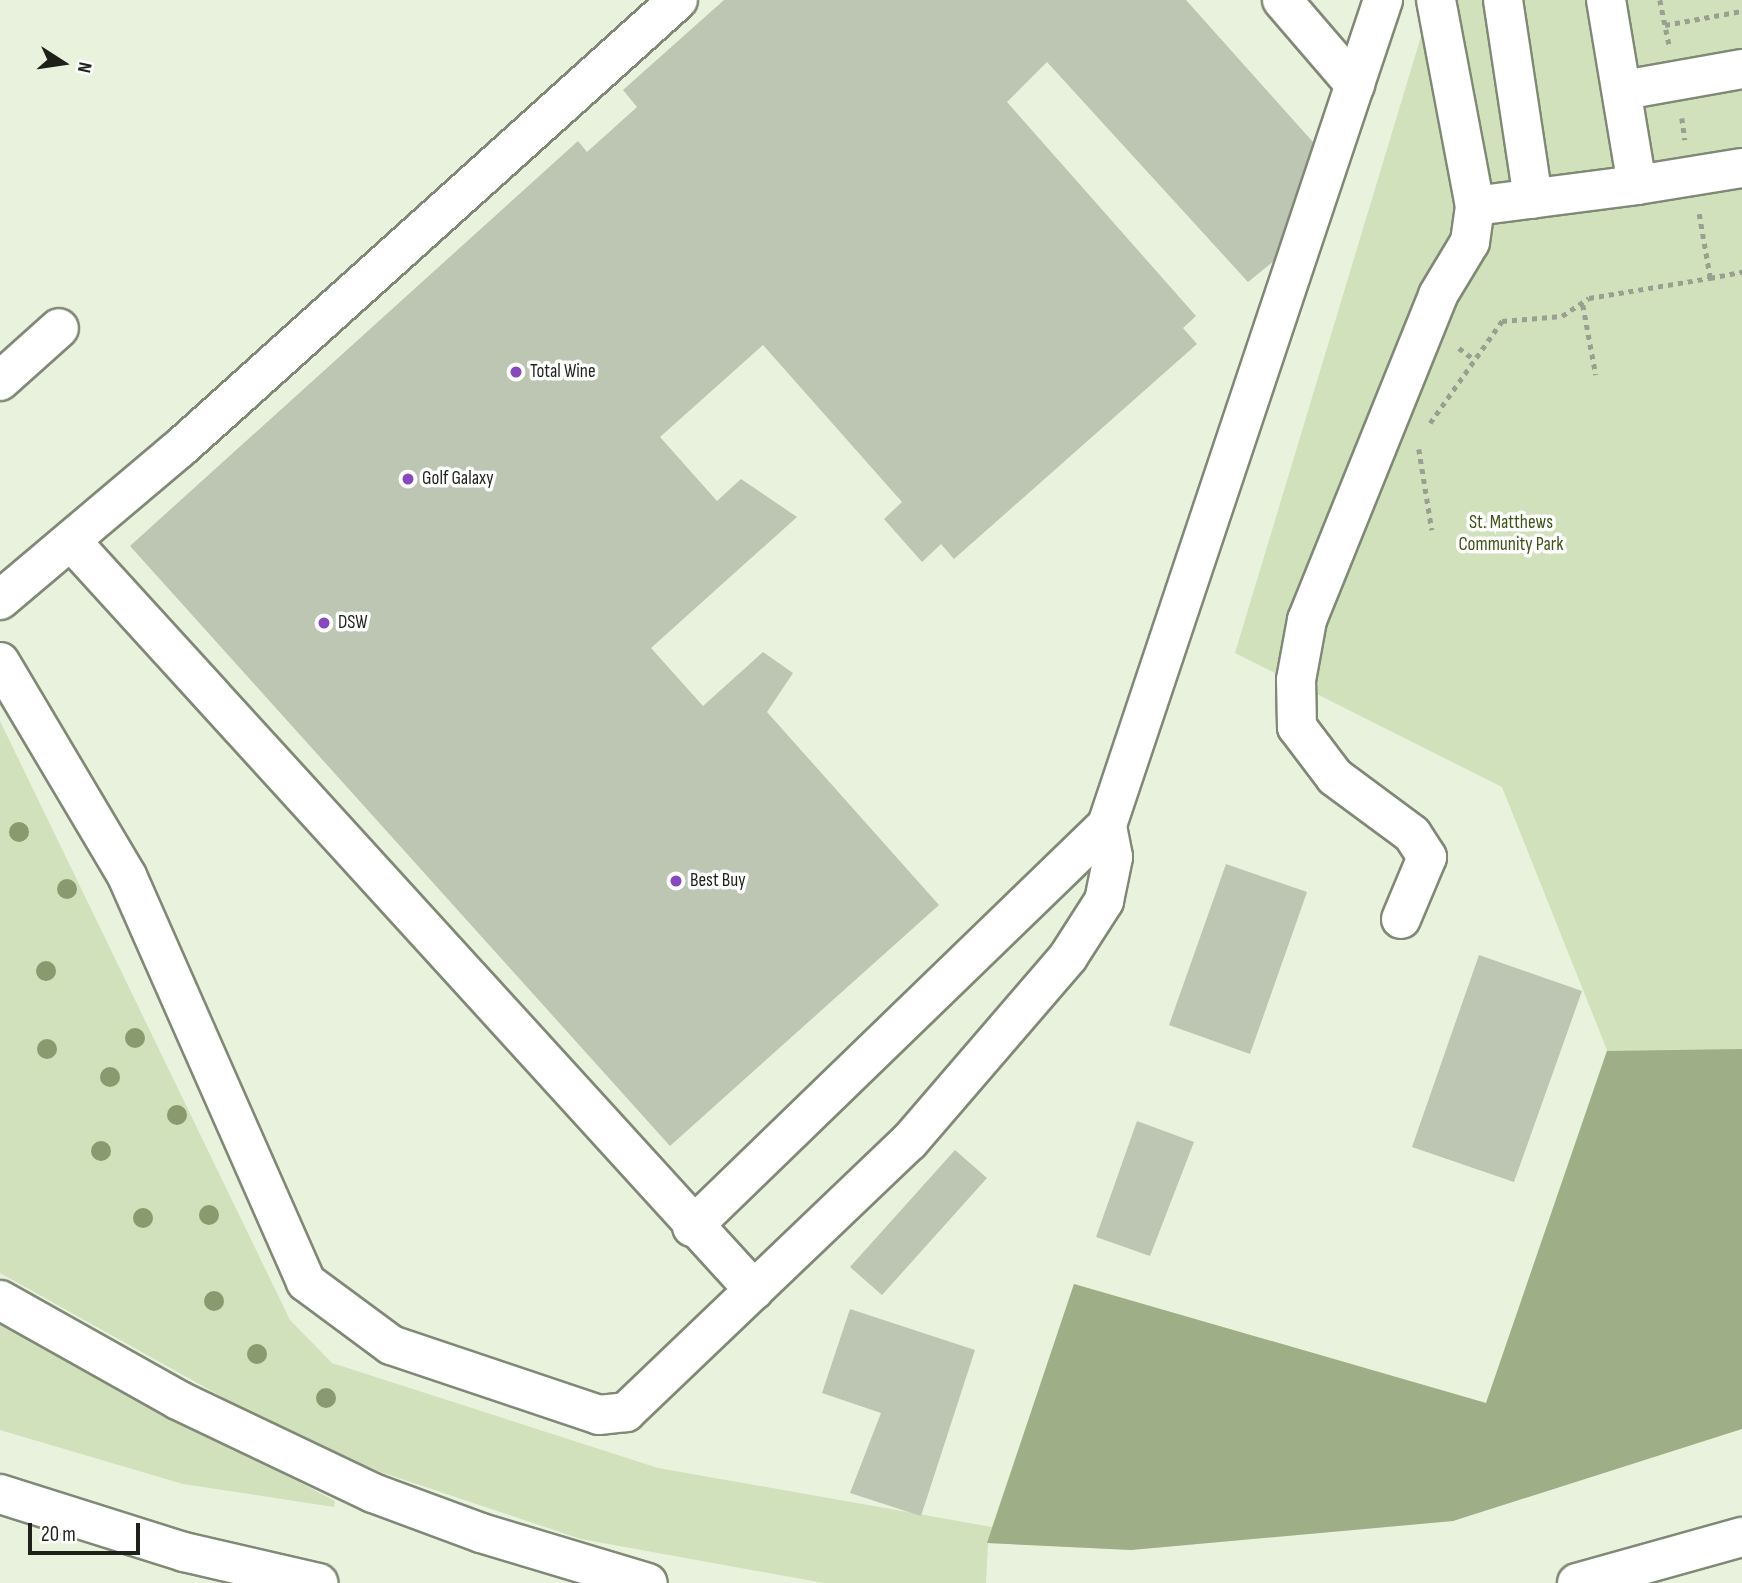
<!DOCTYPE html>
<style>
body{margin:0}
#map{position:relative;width:1742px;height:1583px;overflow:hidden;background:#e9f2dd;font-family:"Sofia Sans Condensed",sans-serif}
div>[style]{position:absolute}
.green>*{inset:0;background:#d0e1bb}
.forest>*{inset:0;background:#9eaf87}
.building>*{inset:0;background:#bdc6b2}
.path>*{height:4.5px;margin-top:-2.25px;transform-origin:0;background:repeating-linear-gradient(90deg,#9aa091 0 5px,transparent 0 10px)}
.roads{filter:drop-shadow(2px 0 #808976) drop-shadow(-2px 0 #808976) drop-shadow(0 2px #808976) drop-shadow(0 -2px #808976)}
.minor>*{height:38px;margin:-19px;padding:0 19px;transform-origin:19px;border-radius:19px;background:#fff}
.highway>*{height:38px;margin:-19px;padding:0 19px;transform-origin:19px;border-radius:19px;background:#fff}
.trees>*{width:20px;height:20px;margin:-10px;border-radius:50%;background:#8a9a6f}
.dots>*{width:19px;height:19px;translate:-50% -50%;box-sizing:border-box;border:4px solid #fff;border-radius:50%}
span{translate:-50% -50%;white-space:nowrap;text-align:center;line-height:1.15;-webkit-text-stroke:7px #fff;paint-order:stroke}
.poi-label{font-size:19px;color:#1e211a}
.left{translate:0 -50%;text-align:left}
.park-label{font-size:19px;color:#3d5215}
.north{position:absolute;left:28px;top:28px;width:70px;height:70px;-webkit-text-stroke:5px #fff;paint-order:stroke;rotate:102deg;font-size:19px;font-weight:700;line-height:28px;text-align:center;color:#1e211a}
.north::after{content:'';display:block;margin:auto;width:24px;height:32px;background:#1e211a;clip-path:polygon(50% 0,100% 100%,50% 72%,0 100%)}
.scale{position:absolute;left:28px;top:1523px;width:112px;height:32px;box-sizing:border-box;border:4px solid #1e211a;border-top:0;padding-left:9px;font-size:21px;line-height:24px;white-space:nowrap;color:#1e211a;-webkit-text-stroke:5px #fff;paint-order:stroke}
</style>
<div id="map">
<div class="green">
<div style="clip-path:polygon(1432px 0,1742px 0,1742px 1420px,1453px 1521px,1131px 1550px,988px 1543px,986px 1583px,824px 1583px,581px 1539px,321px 1452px,0 1273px,0 721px,290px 1320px,332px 1363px,658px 1468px,992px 1527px,1074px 1284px,1486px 1403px,1607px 1050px,1502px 787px,1235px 653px)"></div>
<div style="clip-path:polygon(0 1324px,335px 1501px,334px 1507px,183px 1484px,0 1430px)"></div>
</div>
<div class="forest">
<div style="clip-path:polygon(1742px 1049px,1742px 1429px,1453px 1521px,1131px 1550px,987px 1543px,1074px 1284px,1486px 1403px,1607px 1051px)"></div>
</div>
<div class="building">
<div style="clip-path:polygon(724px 0,1186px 0,1321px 151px,1274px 261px,1248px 282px,1047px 62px,1007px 102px,1196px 316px,1183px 328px,1197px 344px,954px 559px,941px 544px,922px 562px,884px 519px,902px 502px,763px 345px,660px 437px,717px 501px,741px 479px,797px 517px,651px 648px,703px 706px,763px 652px,793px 673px,767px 712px,939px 905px,670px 1146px,130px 546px,578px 141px,587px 152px,637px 107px,623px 90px)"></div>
<div style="clip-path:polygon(1226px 864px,1307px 892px,1250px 1054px,1169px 1025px)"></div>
<div style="clip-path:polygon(1479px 955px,1582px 991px,1514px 1182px,1412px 1147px)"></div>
<div style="clip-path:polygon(1137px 1121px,1194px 1142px,1150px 1256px,1096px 1237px)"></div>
<div style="clip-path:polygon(955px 1150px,987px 1178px,882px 1295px,850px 1267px)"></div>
<div style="clip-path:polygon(850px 1309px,975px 1350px,921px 1516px,850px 1493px,881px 1413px,822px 1393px)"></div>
</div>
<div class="path">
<div style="left:1660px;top:0;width:45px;rotate:78.4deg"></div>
<div style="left:1665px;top:25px;width:78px;rotate:-10.3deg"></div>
<div style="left:1682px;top:118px;width:22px;rotate:82deg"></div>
<div style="left:1710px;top:278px;width:33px;rotate:-11deg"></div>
<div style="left:1583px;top:305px;width:71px;rotate:79.5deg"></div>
<div style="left:1459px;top:348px;width:20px;rotate:37deg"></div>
<div style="left:1430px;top:423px;width:125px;rotate:-54.8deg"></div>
<div style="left:1502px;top:321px;width:60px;rotate:-4.8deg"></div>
<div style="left:1562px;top:316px;width:32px;rotate:-34deg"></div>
<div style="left:1589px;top:298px;width:123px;rotate:-9.4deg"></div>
<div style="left:1710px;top:278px;width:65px;rotate:-99.8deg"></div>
<div style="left:1419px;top:449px;width:82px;rotate:80.9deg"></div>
</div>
<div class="roads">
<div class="minor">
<div style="left:1282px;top:0;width:112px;rotate:49.3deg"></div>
<div style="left:1436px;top:0;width:210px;rotate:79.3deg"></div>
<div style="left:1475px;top:206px;width:163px;rotate:-7.4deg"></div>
<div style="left:1637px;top:185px;width:188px;rotate:-99.5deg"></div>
<div style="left:1503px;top:0;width:201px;rotate:81.4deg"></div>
<div style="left:1624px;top:90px;width:120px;rotate:-10.1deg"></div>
<div style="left:1637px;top:185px;width:106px;rotate:-9.2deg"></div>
<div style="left:0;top:381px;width:79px;rotate:-41.9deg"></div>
<div style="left:71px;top:541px;width:1014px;rotate:47.64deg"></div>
<div style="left:0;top:600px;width:234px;rotate:-40.2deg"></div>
<div style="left:179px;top:449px;width:671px;rotate:-41.98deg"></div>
<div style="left:0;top:662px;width:249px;rotate:59.3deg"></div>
<div style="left:127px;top:876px;width:444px;rotate:66.2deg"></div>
<div style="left:306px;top:1282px;width:106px;rotate:36.5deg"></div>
<div style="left:391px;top:1345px;width:219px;rotate:18.6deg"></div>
<div style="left:599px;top:1415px;width:27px;rotate:-6deg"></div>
<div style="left:626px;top:1412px;width:391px;rotate:-43.7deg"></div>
<div style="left:909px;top:1142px;width:244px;rotate:-49.3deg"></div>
<div style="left:1068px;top:957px;width:67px;rotate:-57.3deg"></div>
<div style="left:1104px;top:901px;width:45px;rotate:-78.4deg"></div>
<div style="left:1113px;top:857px;width:33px;rotate:-101deg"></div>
<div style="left:1401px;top:919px;width:67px;rotate:-67.2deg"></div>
<div style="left:1427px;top:857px;width:27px;rotate:-123deg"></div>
<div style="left:1412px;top:834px;width:96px;rotate:-143.5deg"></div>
<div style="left:1335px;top:777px;width:63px;rotate:-127.2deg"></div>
<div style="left:1297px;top:727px;width:47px;rotate:-91.2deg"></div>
<div style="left:1296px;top:680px;width:61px;rotate:-79.6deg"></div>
<div style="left:1307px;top:620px;width:350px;rotate:-68deg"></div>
<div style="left:1438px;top:295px;width:62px;rotate:-58.9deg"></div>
<div style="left:1470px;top:242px;width:36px;rotate:-82deg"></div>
<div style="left:692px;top:1227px;width:578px;rotate:-44.09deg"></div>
<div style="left:1107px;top:825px;width:870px;rotate:-71.5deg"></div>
</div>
<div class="highway">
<div style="left:0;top:1300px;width:204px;rotate:29.3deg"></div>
<div style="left:178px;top:1400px;width:216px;rotate:25.5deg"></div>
<div style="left:373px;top:1493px;width:115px;rotate:20.3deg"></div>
<div style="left:481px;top:1533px;width:174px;rotate:16.7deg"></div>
<div style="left:0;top:1494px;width:193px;rotate:17.5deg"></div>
<div style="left:184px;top:1552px;width:138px;rotate:13deg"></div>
<div style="left:1577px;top:1583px;width:171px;rotate:-15.6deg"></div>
</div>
</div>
<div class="trees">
<div style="left:19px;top:832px"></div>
<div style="left:67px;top:889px"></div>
<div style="left:46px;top:971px"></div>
<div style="left:135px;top:1038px"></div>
<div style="left:47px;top:1049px"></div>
<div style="left:110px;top:1077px"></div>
<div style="left:177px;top:1115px"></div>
<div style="left:101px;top:1151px"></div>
<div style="left:209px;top:1215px"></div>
<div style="left:143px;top:1218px"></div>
<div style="left:214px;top:1301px"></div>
<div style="left:257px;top:1354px"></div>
<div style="left:326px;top:1398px"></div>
</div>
<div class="dots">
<div style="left:516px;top:372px;background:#8949be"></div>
<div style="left:408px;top:479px;background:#8949be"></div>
<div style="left:324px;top:623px;background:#8949be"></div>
<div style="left:676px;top:881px;background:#8949be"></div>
</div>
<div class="poi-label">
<span class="left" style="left:530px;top:372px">Total Wine</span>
<span class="left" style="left:422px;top:479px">Golf Galaxy</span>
<span class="left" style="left:338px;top:623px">DSW</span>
<span class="left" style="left:690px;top:881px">Best Buy</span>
</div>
<div class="park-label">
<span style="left:1511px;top:534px">St. Matthews<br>Community Park</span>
</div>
<div class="north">N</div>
<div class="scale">20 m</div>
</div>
